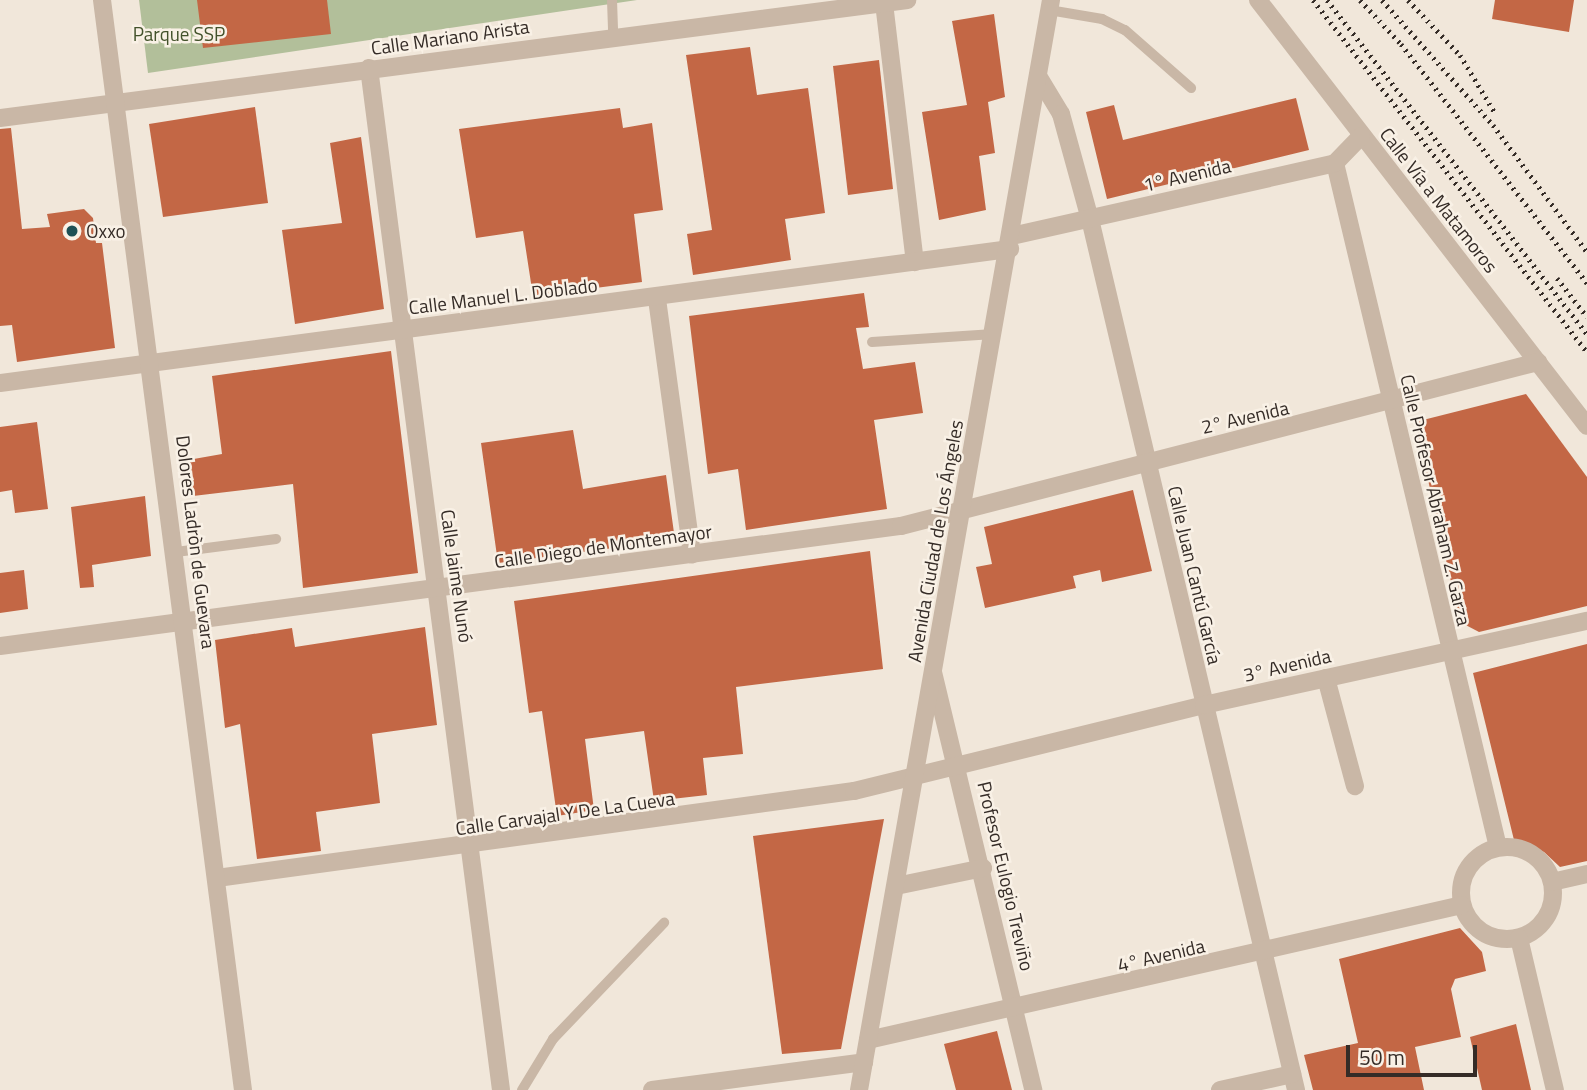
<!DOCTYPE html>
<meta charset="utf-8">
<style>
body{margin:0}
#map{position:relative;width:1587px;height:1090px;overflow:hidden;background:#f1e7da;font-family:"Titillium Web",sans-serif}
div>[style]{position:absolute}
.green>*{inset:0;background:#b2bf9a}
.building>*{inset:0;background:#c36745}
.service>*{height:10px;margin:-5px;padding:0 5px;transform-origin:5px;border-radius:5px;background:#c9b7a6}
.minor>*{height:18px;margin:-9px;padding:0 9px;transform-origin:9px;border-radius:9px;background:#c9b7a6}
.minor>.ring{margin:-9px;padding:0;box-sizing:content-box;background:none;border:18px solid #c9b7a6;border-radius:50%}
.tertiary>*{height:18px;margin:-9px;padding:0 9px;transform-origin:9px;border-radius:9px;background:#c9b7a6}
.rail>*{height:5px;margin-top:-2.5px;transform-origin:0;background:repeating-linear-gradient(90deg,#352c27 0 2px,transparent 0 7px)}
.dots>*{width:19px;height:19px;translate:-50% -50%;box-sizing:border-box;border:4px solid #f9f1e6;border-radius:50%}
span{translate:-50% -50%;white-space:nowrap;text-align:center;line-height:1.15;-webkit-text-stroke:5px #f9f1e6;paint-order:stroke}
.park-label{font-size:19px;color:#43522b}
.street-label{font-size:19px;color:#352c27}
.poi-label{font-size:19px;color:#352c27}
.left{translate:0 -50%;text-align:left}
.scale{position:absolute;left:1346px;top:1045px;width:131px;height:32px;box-sizing:border-box;border:4px solid #352c27;border-top:0;padding-left:9px;font-size:21px;line-height:24px;white-space:nowrap;color:#352c27;-webkit-text-stroke:5px #f9f1e6;paint-order:stroke}
</style>
<div id="map">
<div class="green">
<div style="clip-path:polygon(139px 0,637px 0,148px 73px)"></div>
</div>
<div class="building">
<div style="clip-path:polygon(197px 0,327px 0,331px 34px,203px 48px)"></div>
<div style="clip-path:polygon(1495px 0,1574px 0,1569px 32px,1492px 19px)"></div>
<div style="clip-path:polygon(994px 14px,1005px 97px,988px 102px,995px 153px,979px 156px,986px 210px,939px 220px,922px 112px,967px 105px,952px 21px)"></div>
<div style="clip-path:polygon(750px 47px,757px 95px,808px 88px,825px 213px,785px 219px,791px 260px,693px 275px,687px 234px,712px 230px,686px 55px)"></div>
<div style="clip-path:polygon(879px 60px,893px 189px,848px 195px,833px 66px)"></div>
<div style="clip-path:polygon(1296px 98px,1309px 150px,1107px 199px,1086px 112px,1114px 105px,1123px 140px)"></div>
<div style="clip-path:polygon(255px 107px,268px 203px,163px 217px,149px 124px)"></div>
<div style="clip-path:polygon(620px 108px,623px 128px,652px 123px,663px 210px,634px 214px,642px 282px,533px 296px,523px 231px,476px 238px,459px 129px)"></div>
<div style="clip-path:polygon(11px 128px,22px 229px,50px 227px,47px 214px,84px 209px,93px 218px,96px 243px,102px 243px,115px 348px,17px 362px,12px 325px,0 326px,0 129px)"></div>
<div style="clip-path:polygon(361px 137px,384px 309px,295px 324px,282px 230px,342px 223px,330px 143px)"></div>
<div style="clip-path:polygon(864px 293px,869px 327px,856px 328px,863px 369px,915px 362px,923px 413px,874px 420px,887px 509px,746px 530px,738px 469px,708px 474px,689px 316px)"></div>
<div style="clip-path:polygon(391px 351px,418px 573px,303px 588px,293px 484px,193px 496px,188px 460px,222px 454px,212px 376px)"></div>
<div style="clip-path:polygon(1526px 394px,1587px 477px,1587px 606px,1479px 632px,1460px 622px,1415px 422px)"></div>
<div style="clip-path:polygon(37px 422px,48px 509px,15px 513px,12px 490px,0 492px,0 427px)"></div>
<div style="clip-path:polygon(573px 430px,583px 489px,666px 475px,675px 540px,498px 563px,481px 443px)"></div>
<div style="clip-path:polygon(1133px 490px,1152px 571px,1102px 582px,1100px 570px,1073px 576px,1076px 588px,985px 608px,976px 567px,992px 564px,984px 527px)"></div>
<div style="clip-path:polygon(145px 496px,151px 556px,92px 565px,94px 587px,80px 588px,71px 507px)"></div>
<div style="clip-path:polygon(870px 551px,883px 669px,736px 687px,743px 754px,703px 758px,707px 795px,654px 801px,644px 731px,585px 739px,594px 810px,557px 816px,542px 711px,529px 713px,514px 601px)"></div>
<div style="clip-path:polygon(24px 570px,28px 609px,0 613px,0 573px)"></div>
<div style="clip-path:polygon(425px 627px,437px 725px,372px 734px,380px 803px,316px 812px,321px 851px,257px 859px,240px 724px,225px 728px,215px 640px,292px 628px,295px 647px)"></div>
<div style="clip-path:polygon(1587px 644px,1587px 861px,1560px 867px,1544px 852px,1514px 840px,1473px 673px)"></div>
<div style="clip-path:polygon(884px 819px,841px 1049px,782px 1054px,753px 836px)"></div>
<div style="clip-path:polygon(1460px 928px,1482px 952px,1486px 971px,1455px 979px,1451px 989px,1461px 1037px,1415px 1047px,1424px 1090px,1313px 1090px,1304px 1055px,1358px 1043px,1339px 959px)"></div>
<div style="clip-path:polygon(1516px 1024px,1531px 1090px,1482px 1090px,1470px 1037px)"></div>
<div style="clip-path:polygon(997px 1031px,1012px 1090px,956px 1090px,944px 1044px)"></div>
</div>
<div class="service">
<div style="left:612px;top:0;width:37px;rotate:88deg"></div>
<div style="left:1049px;top:10px;width:54px;rotate:9.6deg"></div>
<div style="left:1102px;top:19px;width:25px;rotate:26deg"></div>
<div style="left:1125px;top:30px;width:88px;rotate:41.3deg"></div>
<div style="left:872px;top:342px;width:122px;rotate:-3.8deg"></div>
<div style="left:176px;top:552px;width:101px;rotate:-7.4deg"></div>
<div style="left:522px;top:1090px;width:60px;rotate:-58.7deg"></div>
<div style="left:553px;top:1039px;width:161px;rotate:-46.3deg"></div>
</div>
<div class="minor">
<div style="left:1258px;top:0;width:538px;rotate:52.32deg"></div>
<div style="left:884px;top:3px;width:261px;rotate:83.2deg"></div>
<div style="left:369px;top:68px;width:1030px;rotate:82.64deg"></div>
<div style="left:1038px;top:76px;width:44px;rotate:58.8deg"></div>
<div style="left:1061px;top:114px;width:109px;rotate:74.6deg"></div>
<div style="left:1090px;top:219px;width:895px;rotate:76.69deg"></div>
<div style="left:0;top:118px;width:915px;rotate:-7.41deg"></div>
<div style="left:1335px;top:163px;width:703px;rotate:76.6deg"></div>
<div style="left:1012px;top:236px;width:331px;rotate:-12.7deg"></div>
<div style="left:1335px;top:163px;width:37px;rotate:-46deg"></div>
<div style="left:657px;top:299px;width:258px;rotate:82.2deg"></div>
<div style="left:0;top:383px;width:1019px;rotate:-7.56deg"></div>
<div style="left:0;top:646px;width:909px;rotate:-7.59deg"></div>
<div style="left:901px;top:526px;width:658px;rotate:-14.44deg"></div>
<div style="left:933px;top:672px;width:430px;rotate:76.5deg"></div>
<div style="left:1326px;top:678px;width:112px;rotate:75deg"></div>
<div class="ring" style="left:1461px;top:847px;width:74px;height:74px"></div>
<div style="left:217px;top:878px;width:643px;rotate:-7.78deg"></div>
<div style="left:854px;top:791px;width:360px;rotate:-13.8deg"></div>
<div style="left:1204px;top:705px;width:392px;rotate:-12.4deg"></div>
<div style="left:1552px;top:882px;width:36px;rotate:-13deg"></div>
<div style="left:896px;top:886px;width:89px;rotate:-11.7deg"></div>
<div style="left:1519px;top:938px;width:156px;rotate:76.7deg"></div>
<div style="left:868px;top:1040px;width:609px;rotate:-12.8deg"></div>
<div style="left:652px;top:1090px;width:214px;rotate:-7.5deg"></div>
<div style="left:1220px;top:1090px;width:74px;rotate:-12.5deg"></div>
</div>
<div class="tertiary">
<div style="left:102px;top:0;width:1099px;rotate:82.63deg"></div>
<div style="left:859px;top:1090px;width:1107px;rotate:-80.01deg"></div>
</div>
<div class="rail">
<div style="left:1313px;top:0;width:446px;rotate:52.1deg"></div>
<div style="left:1327px;top:0;width:423px;rotate:52.1deg"></div>
<div style="left:1360px;top:0;width:60px;rotate:47deg"></div>
<div style="left:1401px;top:44px;width:303px;rotate:52.1deg"></div>
<div style="left:1382px;top:0;width:167px;rotate:48.4deg"></div>
<div style="left:1493px;top:125px;width:158px;rotate:53.5deg"></div>
<div style="left:1408px;top:0;width:76px;rotate:46.6deg"></div>
<div style="left:1460px;top:55px;width:68px;rotate:58.9deg"></div>
<div style="left:1557px;top:278px;width:49px;rotate:52.4deg"></div>
</div>
<div class="dots">
<div style="left:72px;top:231px;background:#1d5055"></div>
</div>
<div class="park-label">
<span style="left:179px;top:34px">Parque SSP</span>
</div>
<div class="street-label">
<span style="left:450px;top:37px;rotate:-8deg">Calle Mariano Arista</span>
<span style="left:1187px;top:175px;rotate:-13deg">1° Avenida</span>
<span style="left:1439px;top:200px;rotate:52deg">Calle Vía a Matamoros</span>
<span style="left:503px;top:296px;rotate:-7deg">Calle Manuel L. Doblado</span>
<span style="left:1245px;top:417px;rotate:-13deg">2° Avenida</span>
<span style="left:1436px;top:500px;rotate:77deg">Calle Profesor Abraham Z. Garza</span>
<span style="left:935px;top:541px;rotate:-80deg">Avenida Ciudad de Los Ángeles</span>
<span style="left:196px;top:542px;rotate:83deg">Dolores Ladròn de Guevara</span>
<span style="left:603px;top:546px;rotate:-8deg">Calle Diego de Montemayor</span>
<span style="left:1195px;top:575px;rotate:77deg">Calle Juan Cantú García</span>
<span style="left:457px;top:576px;rotate:82deg">Calle Jaime Nunó</span>
<span style="left:1287px;top:665px;rotate:-13deg">3° Avenida</span>
<span style="left:565px;top:813px;rotate:-8deg">Calle Carvajal Y De La Cueva</span>
<span style="left:1006px;top:876px;rotate:77deg">Profesor Eulogio Treviño</span>
<span style="left:1161px;top:955px;rotate:-13deg">4° Avenida</span>
</div>
<div class="poi-label">
<span class="left" style="left:86px;top:231px">Oxxo</span>
</div>
<div class="scale">50 m</div>
</div>
